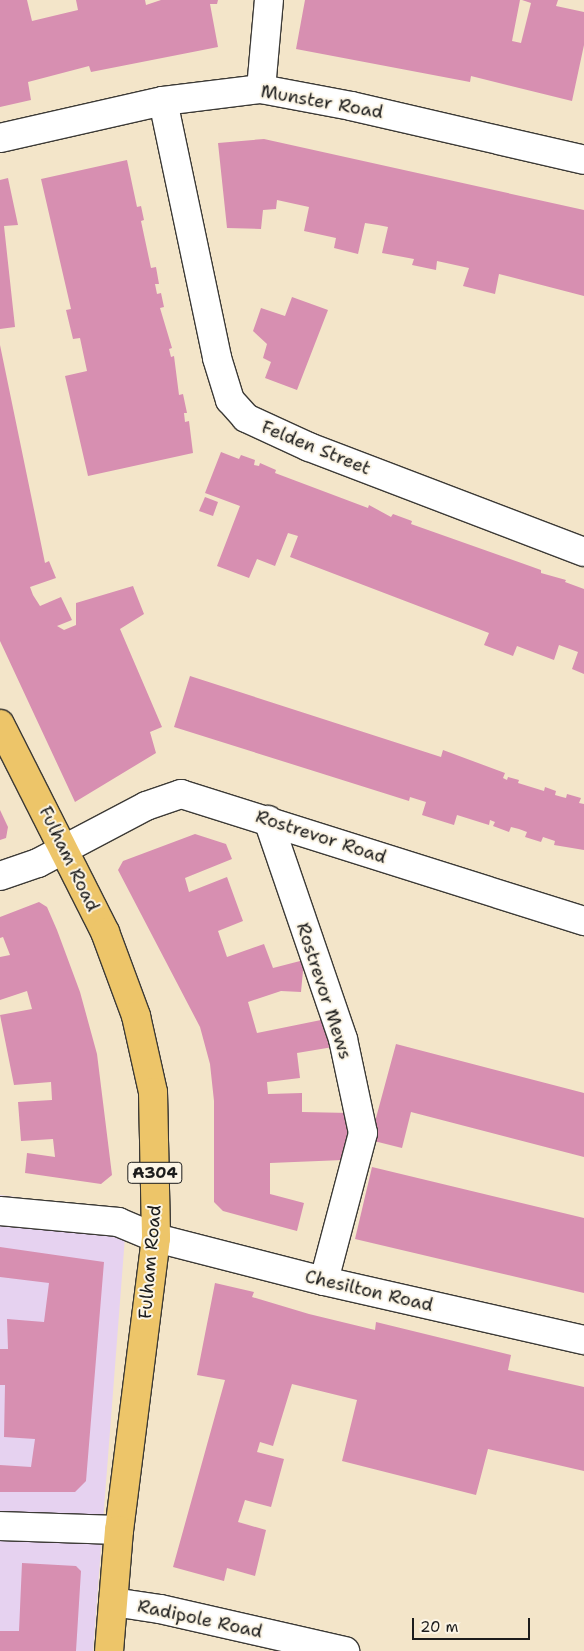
<!DOCTYPE html>
<style>
body{margin:0}
#map{position:relative;width:584px;height:1651px;overflow:hidden;background:#f3e5c9;font-family:"Shantell Sans",sans-serif}
div>[style]{position:absolute}
.built>*{inset:0;background:#e6d2f0}
.building>*{inset:0;background:#d78fb1}
.roads{filter:drop-shadow(1px 0 #3c3a36) drop-shadow(-1px 0 #3c3a36) drop-shadow(0 1px #3c3a36) drop-shadow(0 -1px #3c3a36)}
.minor>*{height:28px;margin:-14px;padding:0 14px;transform-origin:14px;border-radius:14px;background:#fff}
.major>*{height:28px;margin:-14px;padding:0 14px;transform-origin:14px;border-radius:14px;background:#edc569}
span{translate:-50% -50%;white-space:nowrap;text-align:center;line-height:1.15;-webkit-text-stroke:4px #fcf5e5;paint-order:stroke}
.shield-label span{padding:1px 4px;background:#fcf5e5;border:1px solid;border-radius:4px;-webkit-text-stroke-width:0}
.shield-label{font-size:16px;color:#1c1c1c;font-weight:700}
.street-label{font-size:18px;color:#1c1c1c}
.scale{position:absolute;left:412px;top:1618px;width:118px;height:22px;box-sizing:border-box;border:2px solid #1c1c1c;border-top:0;padding-left:6px;font-size:15px;line-height:18px;white-space:nowrap;color:#1c1c1c;-webkit-text-stroke:4px #fcf5e5;paint-order:stroke}
</style>
<div id="map">
<div class="built">
<div style="clip-path:polygon(0 1195px,127px 1211px,93px 1651px,0 1651px)"></div>
</div>
<div class="building">
<div style="clip-path:polygon(0 0,27px 0,32px 21px,78px 10px,76px 0,145px 0,146px 5px,161px 0,218px 0,217px 4px,210px 4px,218px 47px,91px 72px,89px 66px,28px 82px,31px 100px,0 107px)"></div>
<div style="clip-path:polygon(305px 0,520px 0,512px 41px,521px 43px,531px 3px,522px 0,558px 0,556px 6px,584px 12px,584px 45px,572px 101px,471px 76px,470px 82px,296px 49px)"></div>
<div style="clip-path:polygon(264px 139px,584px 210px,584px 296px,499px 274px,495px 294px,463px 286px,469px 268px,437px 261px,436px 270px,412px 265px,414px 259px,382px 253px,388px 227px,378px 225px,365px 223px,358px 254px,334px 248px,336px 238px,304px 231px,309px 207px,277px 200px,276px 209px,263px 210px,261px 229px,227px 228px,218px 143px)"></div>
<div style="clip-path:polygon(127px 160px,137px 207px,141px 206px,144px 220px,141px 221px,151px 268px,156px 267px,159px 284px,155px 284px,157px 294px,161px 293px,164px 307px,160px 308px,172px 348px,169px 349px,171px 357px,174px 356px,179px 395px,183px 394px,187px 413px,184px 413px,185px 422px,189px 421px,193px 453px,88px 476px,65px 376px,87px 371px,80px 338px,73px 339px,66px 310px,71px 309px,41px 179px)"></div>
<div style="clip-path:polygon(8px 178px,18px 225px,4px 226px,15px 327px,0 329px,0 180px)"></div>
<div style="clip-path:polygon(292px 297px,328px 310px,297px 390px,265px 378px,271px 362px,263px 358px,267px 344px,253px 331px,261px 308px,285px 316px)"></div>
<div style="clip-path:polygon(0 345px,45px 563px,49px 561px,56px 578px,30px 587px,33px 595px,40px 606px,61px 597px,72px 620px,57px 626px,64px 630px,76px 625px,76px 603px,133px 586px,144px 614px,120px 629px,162px 727px,150px 732px,156px 753px,75px 802px,0 641px)"></div>
<div style="clip-path:polygon(221px 452px,239px 459px,241px 455px,255px 460px,254px 465px,259px 466px,260px 463px,276px 470px,275px 473px,368px 508px,369px 505px,391px 517px,393px 514px,412px 521px,411px 524px,541px 570px,541px 573px,566px 580px,565px 582px,584px 589px,584px 674px,572px 669px,578px 652px,559px 645px,554px 660px,517px 646px,513px 656px,484px 645px,489px 633px,290px 557px,298px 536px,288px 533px,275px 566px,257px 559px,249px 578px,217px 566px,240px 506px,205px 493px)"></div>
<div style="clip-path:polygon(205px 497px,218px 502px,213px 516px,199px 511px)"></div>
<div style="clip-path:polygon(190px 676px,441px 757px,443px 750px,505px 773px,503px 778px,507px 780px,508px 777px,519px 780px,518px 783px,544px 791px,545px 787px,556px 791px,555px 795px,562px 797px,566px 798px,567px 794px,581px 798px,579px 803px,584px 804px,584px 850px,554px 845px,555px 841px,543px 837px,541px 842px,525px 837px,527px 832px,519px 829px,511px 827px,509px 832px,493px 826px,495px 822px,490px 820px,489px 825px,457px 815px,454px 825px,422px 815px,426px 802px,410px 797px,409px 801px,174px 727px)"></div>
<div style="clip-path:polygon(0 810px,8px 827px,6px 838px,0 840px)"></div>
<div style="clip-path:polygon(195px 834px,226px 844px,232px 859px,185px 878px,189px 892px,227px 877px,243px 921px,218px 931px,227px 957px,264px 944px,273px 968px,304px 960px,301px 992px,281px 991px,248px 1002px,257px 1033px,326px 1019px,333px 1047px,297px 1053px,300px 1078px,267px 1082px,268px 1094px,302px 1093px,302px 1112px,350px 1113px,349px 1140px,343px 1160px,270px 1163px,270px 1194px,304px 1203px,297px 1231px,223px 1211px,214px 1202px,214px 1101px,210px 1064px,200px 1027px,118px 870px,123px 861px)"></div>
<div style="clip-path:polygon(39px 902px,47px 907px,57px 930px,80px 992px,97px 1054px,112px 1175px,101px 1184px,25px 1173px,27px 1153px,55px 1157px,53px 1139px,21px 1141px,18px 1102px,52px 1100px,51px 1082px,14px 1085px,0 1015px,32px 1009px,27px 991px,0 1000px,0 957px,10px 955px,3px 937px,0 938px,0 917px)"></div>
<div style="clip-path:polygon(396px 1044px,584px 1093px,584px 1157px,411px 1112px,402px 1148px,370px 1140px)"></div>
<div style="clip-path:polygon(372px 1167px,584px 1218px,584px 1293px,355px 1239px)"></div>
<div style="clip-path:polygon(0 1247px,104px 1262px,86px 1481px,75px 1492px,0 1492px,0 1465px,31px 1467px,35px 1439px,4px 1437px,5px 1385px,0 1385px,0 1349px,8px 1349px,7px 1319px,44px 1322px,49px 1283px,0 1277px)"></div>
<div style="clip-path:polygon(215px 1283px,254px 1292px,252px 1297px,309px 1314px,375px 1330px,376px 1322px,511px 1355px,508px 1370px,584px 1387px,584px 1471px,488px 1449px,476px 1495px,342px 1461px,357px 1400px,292px 1384px,273px 1446px,260px 1442px,257px 1452px,284px 1459px,271px 1507px,245px 1500px,238px 1522px,266px 1530px,255px 1576px,227px 1568px,224px 1581px,173px 1567px,225px 1380px,197px 1375px)"></div>
<div style="clip-path:polygon(22px 1563px,76px 1566px,81px 1571px,76px 1651px,0 1651px,0 1631px,19px 1631px)"></div>
</div>
<div class="roads">
<div class="minor">
<div style="left:261px;top:89px;width:89px;rotate:-84.9deg"></div>
<div style="left:163px;top:101px;width:263px;rotate:78.1deg"></div>
<div style="left:217px;top:358px;width:44px;rotate:72.8deg"></div>
<div style="left:230px;top:400px;width:24px;rotate:48deg"></div>
<div style="left:246px;top:418px;width:69px;rotate:24.7deg"></div>
<div style="left:309px;top:447px;width:294px;rotate:20.9deg"></div>
<div style="left:0;top:138px;width:167px;rotate:-12.8deg"></div>
<div style="left:163px;top:101px;width:99px;rotate:-7deg"></div>
<div style="left:261px;top:89px;width:92px;rotate:10.7deg"></div>
<div style="left:351px;top:106px;width:239px;rotate:13deg"></div>
<div style="left:268px;top:820px;width:231px;rotate:71.1deg"></div>
<div style="left:343px;top:1039px;width:96px;rotate:78deg"></div>
<div style="left:363px;top:1133px;width:153px;rotate:104.8deg"></div>
<div style="left:0;top:876px;width:40px;rotate:-18.9deg"></div>
<div style="left:38px;top:863px;width:122px;rotate:-27.8deg"></div>
<div style="left:146px;top:806px;width:37px;rotate:-19deg"></div>
<div style="left:181px;top:794px;width:423px;rotate:17.5deg"></div>
<div style="left:0;top:1211px;width:119px;rotate:5.3deg"></div>
<div style="left:118px;top:1222px;width:41px;rotate:22.8deg"></div>
<div style="left:156px;top:1238px;width:173px;rotate:14.4deg"></div>
<div style="left:324px;top:1281px;width:267px;rotate:12.8deg"></div>
<div style="left:0;top:1526px;width:119px;rotate:1.9deg"></div>
<div style="left:113px;top:1602px;width:48px;rotate:8.5deg"></div>
<div style="left:160px;top:1609px;width:190px;rotate:12.8deg"></div>
</div>
<div class="major">
<div style="left:0;top:724px;width:233px;rotate:63.2deg"></div>
<div style="left:105px;top:932px;width:90px;rotate:69.7deg"></div>
<div style="left:136px;top:1016px;width:78px;rotate:77.4deg"></div>
<div style="left:153px;top:1092px;width:146px;rotate:88.8deg"></div>
<div style="left:156px;top:1238px;width:294px;rotate:97.2deg"></div>
<div style="left:119px;top:1530px;width:121px;rotate:94.7deg"></div>
</div>
</div>
<div class="shield-label">
<span style="left:155px;top:1173px">A304</span>
</div>
<div class="street-label">
<span style="left:322px;top:102px;rotate:10deg">Munster Road</span>
<span style="left:316px;top:448px;rotate:22deg">Felden Street</span>
<span style="left:321px;top:837px;rotate:18deg">Rostrevor Road</span>
<span style="left:69px;top:859px;rotate:64deg">Fulham Road</span>
<span style="left:324px;top:991px;rotate:72deg">Rostrevor Mews</span>
<span style="left:150px;top:1262px;rotate:-85deg">Fulham Road</span>
<span style="left:369px;top:1291px;rotate:13deg">Chesilton Road</span>
<span style="left:200px;top:1619px;rotate:12deg">Radipole Road</span>
</div>
<div class="scale">20 m</div>
</div>
